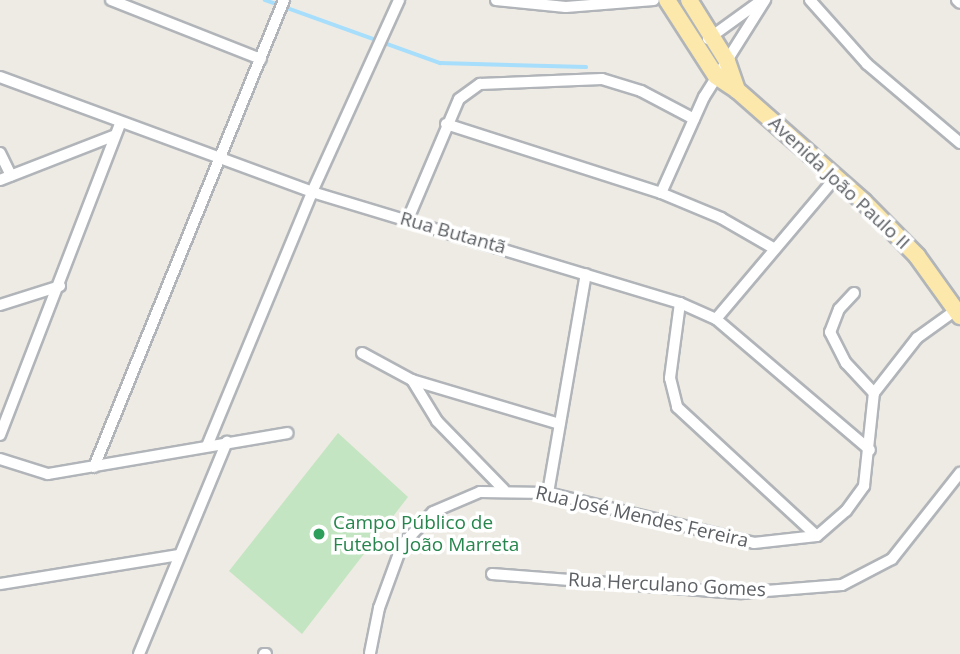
<!DOCTYPE html>
<meta charset="utf-8">
<style>
body{margin:0}
#map{position:relative;width:960px;height:654px;overflow:hidden;background:#eeebe4;font-family:"Open Sans",sans-serif}
div>[style]{position:absolute}
.green>*{inset:0;background:#c4e5c1}
.stream>*{height:3.5px;margin:-1.75px;padding:0 1.75px;transform-origin:1.75px;border-radius:1.75px;background:#a6defc}
.roads{filter:drop-shadow(2px 0 #b1b5b9) drop-shadow(-2px 0 #b1b5b9) drop-shadow(0 2px #b1b5b9) drop-shadow(0 -2px #b1b5b9)}
.street>*{height:10px;margin:-5px;padding:0 5px;transform-origin:5px;border-radius:5px;background:#fff}
.primary>*{height:16px;margin:-8px;padding:0 8px;transform-origin:8px;border-radius:8px;background:#fce8ab}
.dots>*{width:19px;height:19px;translate:-50% -50%;box-sizing:border-box;border:4px solid #fff;border-radius:50%}
span{translate:-50% -50%;white-space:nowrap;text-align:center;line-height:1.15;-webkit-text-stroke:7px #fff;paint-order:stroke}
.street-label{font-size:19px;color:#5c6064}
.leisure-label{font-size:19px;color:#27864d}
.left{translate:0 -50%;text-align:left}
</style>
<div id="map">
<div class="green">
<div style="clip-path:polygon(338px 433px,408px 497px,302px 634px,229px 571px)"></div>
</div>
<div class="stream">
<div style="left:265px;top:0;width:186px;rotate:19.8deg"></div>
<div style="left:440px;top:63px;width:146px;rotate:1.6deg"></div>
</div>
<div class="roads">
<div class="street">
<div style="left:111px;top:0;width:161px;rotate:21.5deg"></div>
<div style="left:496px;top:0;width:70px;rotate:5.7deg"></div>
<div style="left:566px;top:7px;width:88px;rotate:-4.5deg"></div>
<div style="left:810px;top:0;width:86px;rotate:48.3deg"></div>
<div style="left:867px;top:64px;width:122px;rotate:40.3deg"></div>
<div style="left:957px;top:0;width:4px;rotate:45deg"></div>
<div style="left:708px;top:39px;width:67px;rotate:-35.8deg"></div>
<div style="left:0;top:77px;width:333px;rotate:20.2deg"></div>
<div style="left:312px;top:192px;width:384px;rotate:16.8deg"></div>
<div style="left:680px;top:303px;width:39px;rotate:24deg"></div>
<div style="left:716px;top:319px;width:202px;rotate:40.4deg"></div>
<div style="left:446px;top:124px;width:226px;rotate:17.8deg"></div>
<div style="left:661px;top:193px;width:65px;rotate:22.6deg"></div>
<div style="left:721px;top:218px;width:62px;rotate:29.9deg"></div>
<div style="left:0;top:153px;width:25px;rotate:64deg"></div>
<div style="left:0;top:180px;width:121px;rotate:-21.3deg"></div>
<div style="left:661px;top:193px;width:105px;rotate:-65.9deg"></div>
<div style="left:704px;top:97px;width:115px;rotate:-57.8deg"></div>
<div style="left:408px;top:219px;width:130px;rotate:-67deg"></div>
<div style="left:459px;top:99px;width:26px;rotate:-36deg"></div>
<div style="left:480px;top:84px;width:122px;rotate:-2.3deg"></div>
<div style="left:602px;top:79px;width:41px;rotate:17.1deg"></div>
<div style="left:641px;top:91px;width:60px;rotate:27.8deg"></div>
<div style="left:854px;top:293px;width:22px;rotate:133deg"></div>
<div style="left:839px;top:309px;width:25px;rotate:111deg"></div>
<div style="left:830px;top:332px;width:35px;rotate:63deg"></div>
<div style="left:846px;top:363px;width:41px;rotate:47deg"></div>
<div style="left:680px;top:303px;width:76px;rotate:97.6deg"></div>
<div style="left:670px;top:378px;width:30px;rotate:76deg"></div>
<div style="left:677px;top:407px;width:190px;rotate:42.7deg"></div>
<div style="left:0;top:305px;width:63px;rotate:-17.6deg"></div>
<div style="left:716px;top:319px;width:186px;rotate:-49.8deg"></div>
<div style="left:362px;top:353px;width:57px;rotate:28.4deg"></div>
<div style="left:412px;top:380px;width:154px;rotate:16.6deg"></div>
<div style="left:412px;top:380px;width:48px;rotate:58.6deg"></div>
<div style="left:437px;top:421px;width:96px;rotate:45.8deg"></div>
<div style="left:0;top:435px;width:333px;rotate:-68.9deg"></div>
<div style="left:207px;top:446px;width:275px;rotate:-67.5deg"></div>
<div style="left:312px;top:192px;width:211px;rotate:-65.6deg"></div>
<div style="left:0;top:459px;width:50px;rotate:17.4deg"></div>
<div style="left:48px;top:474px;width:243px;rotate:-9.7deg"></div>
<div style="left:94px;top:467px;width:504px;rotate:-67.86deg"></div>
<div style="left:548px;top:493px;width:222px;rotate:-80.2deg"></div>
<div style="left:492px;top:574px;width:250px;rotate:4.4deg"></div>
<div style="left:741px;top:593px;width:101px;rotate:-4.5deg"></div>
<div style="left:842px;top:585px;width:56px;rotate:-27.5deg"></div>
<div style="left:892px;top:559px;width:110px;rotate:-51.7deg"></div>
<div style="left:0;top:584px;width:181px;rotate:-9.2deg"></div>
<div style="left:370px;top:653px;width:46px;rotate:-78.7deg"></div>
<div style="left:379px;top:608px;width:67px;rotate:-69.9deg"></div>
<div style="left:402px;top:545px;width:45px;rotate:-46.8deg"></div>
<div style="left:433px;top:512px;width:51px;rotate:-23.1deg"></div>
<div style="left:480px;top:492px;width:68px;rotate:0.8deg"></div>
<div style="left:548px;top:493px;width:212px;rotate:13.6deg"></div>
<div style="left:754px;top:543px;width:63px;rotate:-6.3deg"></div>
<div style="left:817px;top:536px;width:38px;rotate:-41deg"></div>
<div style="left:846px;top:511px;width:31px;rotate:-54deg"></div>
<div style="left:864px;top:486px;width:94px;rotate:-83.9deg"></div>
<div style="left:874px;top:393px;width:70px;rotate:-52deg"></div>
<div style="left:917px;top:338px;width:48px;rotate:-35.7deg"></div>
<div style="left:139px;top:654px;width:230px;rotate:-67.5deg"></div>
<div style="left:264px;top:654px;width:2px"></div>
</div>
<div class="primary">
<div style="left:667px;top:0;width:90px;rotate:57.2deg"></div>
<div style="left:716px;top:76px;width:25px;rotate:34deg"></div>
<div style="left:737px;top:90px;width:169px;rotate:41.4deg"></div>
<div style="left:864px;top:202px;width:76px;rotate:45.5deg"></div>
<div style="left:917px;top:256px;width:74px;rotate:54.4deg"></div>
<div style="left:689px;top:0;width:72px;rotate:58.1deg"></div>
<div style="left:727px;top:61px;width:31px;rotate:71deg"></div>
</div>
</div>
<div class="dots">
<div style="left:319px;top:534px;background:#2e9e5b"></div>
</div>
<div class="street-label">
<span style="left:839px;top:183px;rotate:43deg">Avenida João Paulo II</span>
<span style="left:453px;top:233px;rotate:16deg">Rua Butantã</span>
<span style="left:642px;top:517px;rotate:13deg">Rua José Mendes Fereira</span>
<span style="left:667px;top:585px;rotate:3deg">Rua Herculano Gomes</span>
</div>
<div class="leisure-label">
<span class="left" style="left:333px;top:534px">Campo Público de<br>Futebol João Marreta</span>
</div>
</div>
